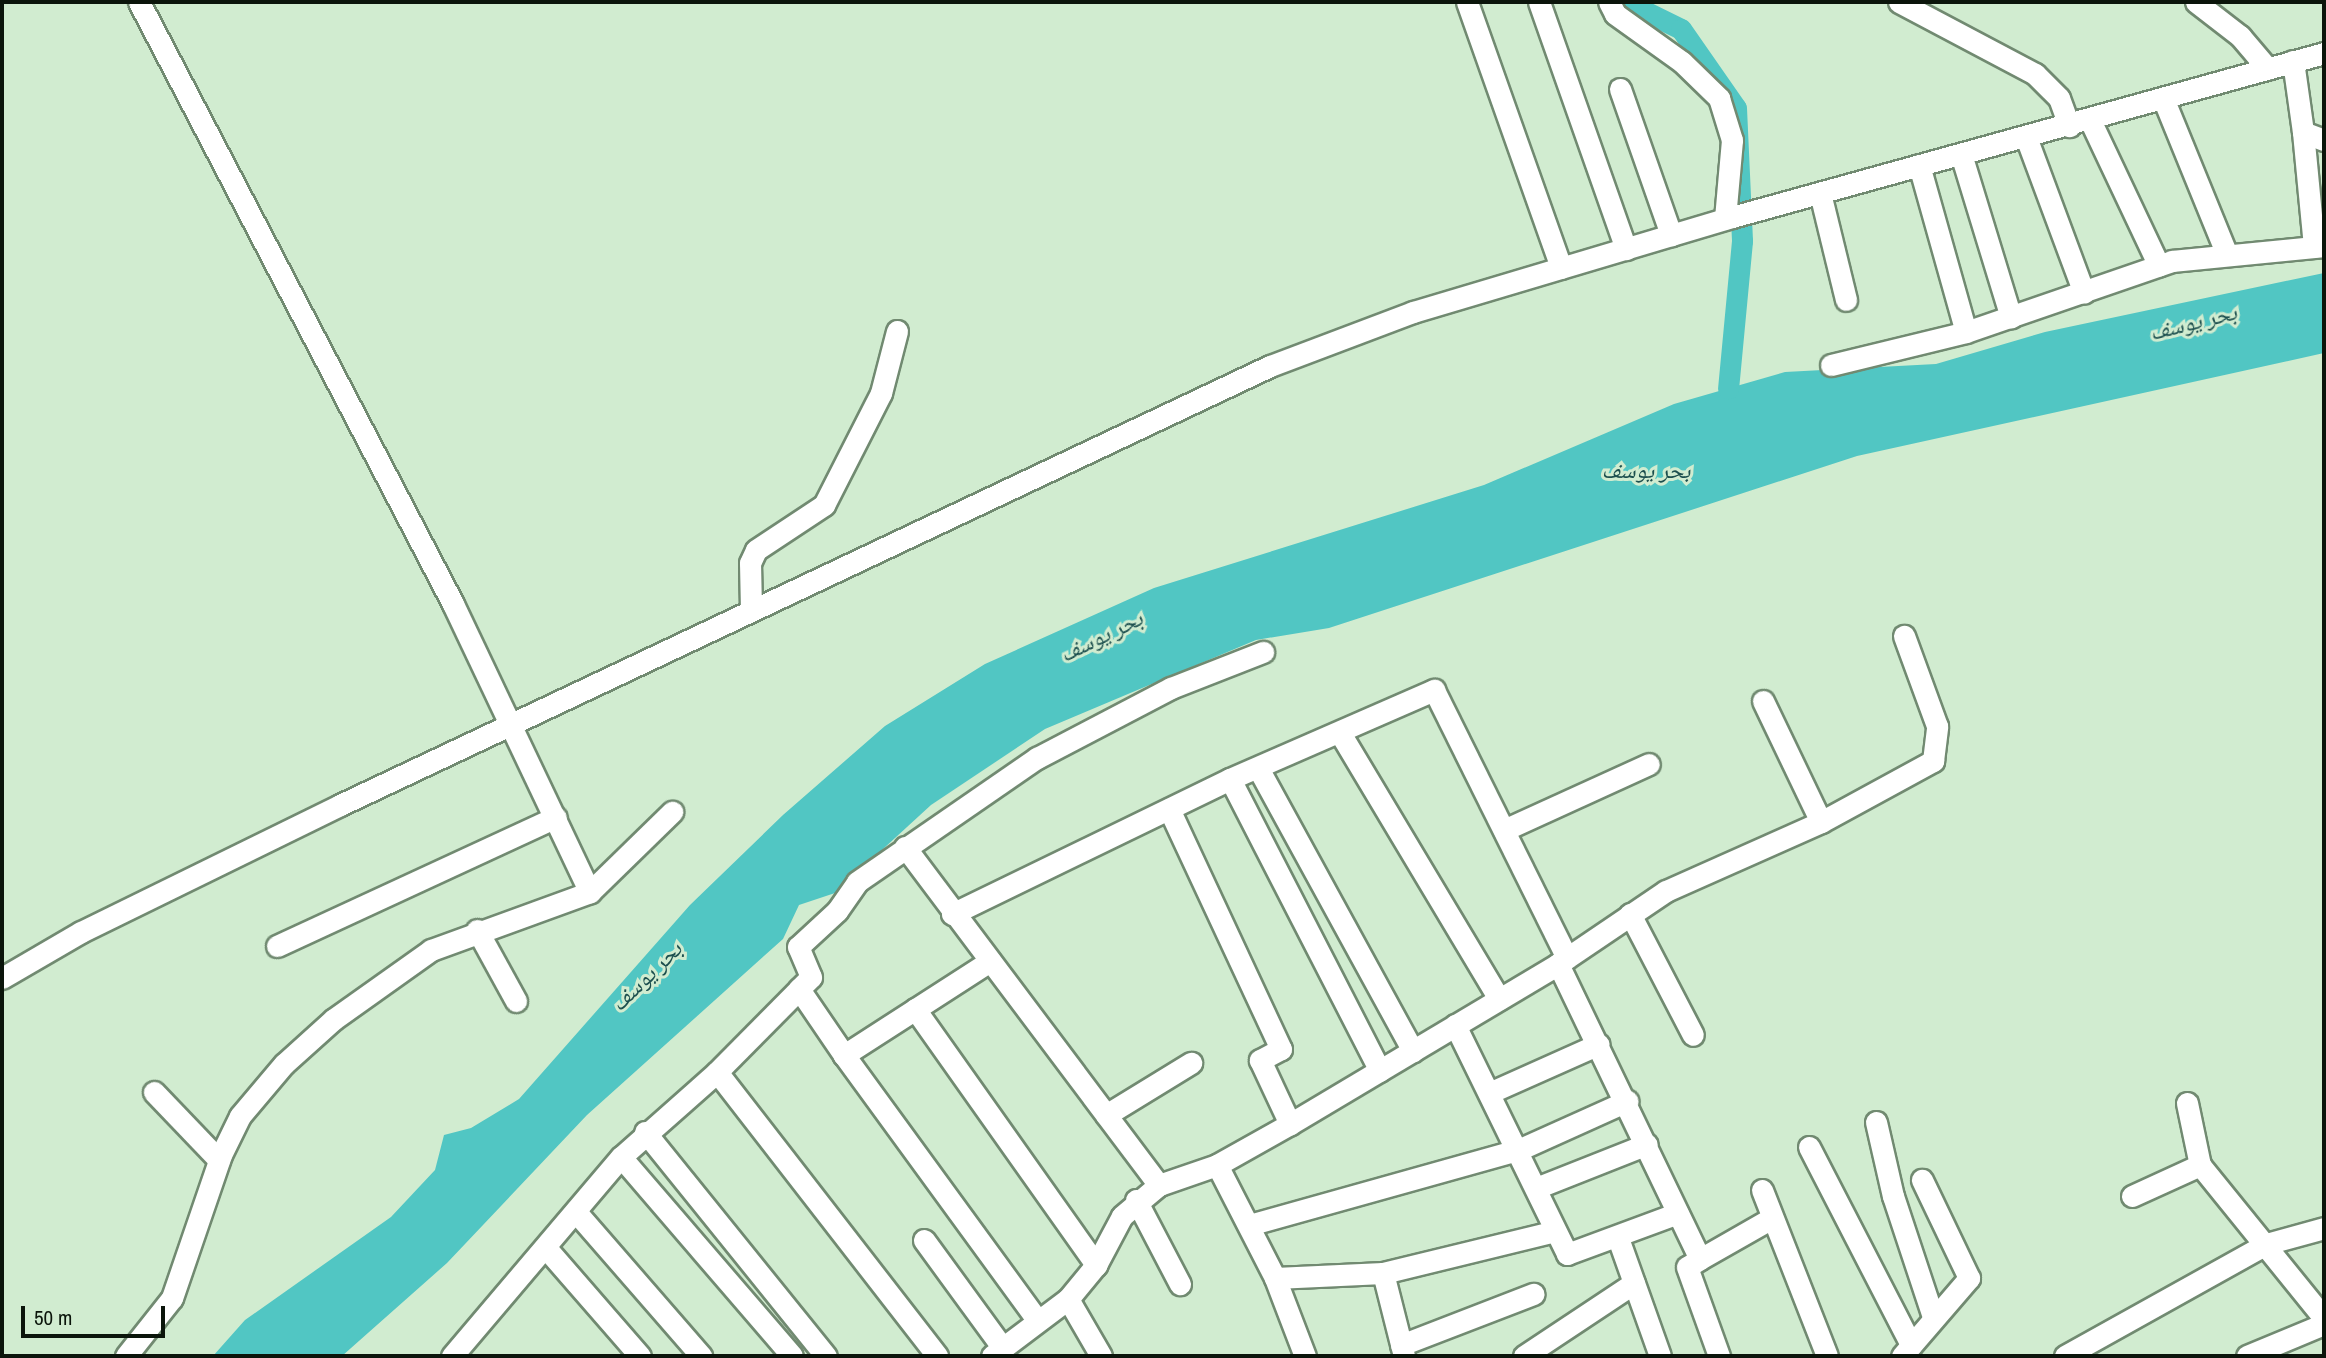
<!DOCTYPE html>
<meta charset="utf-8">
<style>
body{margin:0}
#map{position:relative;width:2326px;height:1358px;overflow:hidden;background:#d1ecd0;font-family:"Archivo Narrow","Noto Naskh Arabic",sans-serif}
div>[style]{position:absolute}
.water>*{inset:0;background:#51c6c3}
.canal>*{height:21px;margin:-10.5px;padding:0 10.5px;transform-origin:10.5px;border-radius:10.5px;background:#51c6c3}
.roads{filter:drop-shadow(2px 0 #718a71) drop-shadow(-2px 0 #718a71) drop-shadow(0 2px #718a71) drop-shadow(0 -2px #718a71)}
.minor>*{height:21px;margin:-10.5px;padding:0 10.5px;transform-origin:10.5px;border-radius:10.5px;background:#fff}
span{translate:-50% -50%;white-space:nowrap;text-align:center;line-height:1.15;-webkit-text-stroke:6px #d1ecd0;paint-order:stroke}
.water-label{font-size:23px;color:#1c4f4e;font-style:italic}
.frame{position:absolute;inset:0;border:4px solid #0b150b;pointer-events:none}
.scale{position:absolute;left:21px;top:1306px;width:144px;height:32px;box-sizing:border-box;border:4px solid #0b150b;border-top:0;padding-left:9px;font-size:21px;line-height:24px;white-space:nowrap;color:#0b150b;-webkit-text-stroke:5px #d1ecd0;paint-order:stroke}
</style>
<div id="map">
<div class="water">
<div style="clip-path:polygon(2324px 273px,2324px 353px,1857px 456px,1329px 628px,1256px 640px,1045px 729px,931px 805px,835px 893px,799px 905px,783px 939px,587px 1115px,447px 1263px,342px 1356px,213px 1356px,245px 1320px,391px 1217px,435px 1170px,444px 1135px,471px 1128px,519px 1099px,690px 905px,783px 815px,885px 726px,985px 664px,1154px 588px,1484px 485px,1674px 404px,1785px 372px,1936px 364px,2045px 332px)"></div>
</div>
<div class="canal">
<div style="left:1626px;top:2px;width:61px;rotate:26.1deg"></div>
<div style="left:1681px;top:29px;width:96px;rotate:55.2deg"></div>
<div style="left:1736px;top:108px;width:133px;rotate:87.4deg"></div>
<div style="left:1742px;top:241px;width:148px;rotate:95.4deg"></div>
</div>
<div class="roads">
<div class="minor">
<div style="left:139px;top:2px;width:679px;rotate:62.45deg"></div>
<div style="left:453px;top:604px;width:319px;rotate:64.6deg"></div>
<div style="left:1467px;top:2px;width:282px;rotate:70.5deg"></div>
<div style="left:1539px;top:2px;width:262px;rotate:70.6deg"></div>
<div style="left:1609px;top:2px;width:13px;rotate:63deg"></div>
<div style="left:1615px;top:14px;width:82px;rotate:35.6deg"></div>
<div style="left:1682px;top:62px;width:52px;rotate:44.2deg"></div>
<div style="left:1719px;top:98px;width:44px;rotate:72.8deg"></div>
<div style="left:1732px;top:140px;width:79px;rotate:95.1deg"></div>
<div style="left:1899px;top:2px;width:154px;rotate:27.9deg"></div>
<div style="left:2035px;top:74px;width:34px;rotate:45deg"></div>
<div style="left:2059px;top:98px;width:30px;rotate:70deg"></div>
<div style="left:2196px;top:2px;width:56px;rotate:37.7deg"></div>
<div style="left:2240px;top:36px;width:43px;rotate:49.7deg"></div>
<div style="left:2293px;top:61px;width:72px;rotate:82deg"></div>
<div style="left:2303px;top:132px;width:22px;rotate:21deg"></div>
<div style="left:1620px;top:89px;width:155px;rotate:70.7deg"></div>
<div style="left:2163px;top:98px;width:166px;rotate:67.8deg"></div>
<div style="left:2090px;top:120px;width:161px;rotate:64.7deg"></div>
<div style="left:2303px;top:132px;width:115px;rotate:84.5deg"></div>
<div style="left:2026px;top:137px;width:166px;rotate:69.6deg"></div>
<div style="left:1961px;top:154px;width:171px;rotate:73deg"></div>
<div style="left:1919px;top:165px;width:173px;rotate:74.3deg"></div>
<div style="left:1820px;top:193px;width:110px;rotate:76.3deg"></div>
<div style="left:1831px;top:365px;width:139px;rotate:-13.7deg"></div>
<div style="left:1966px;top:332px;width:218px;rotate:-19deg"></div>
<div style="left:2172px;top:261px;width:153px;rotate:-5.6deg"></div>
<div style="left:751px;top:610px;width:47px;rotate:-91.2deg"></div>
<div style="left:750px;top:563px;width:14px;rotate:-65deg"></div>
<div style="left:756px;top:550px;width:82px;rotate:-33.5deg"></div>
<div style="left:824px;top:505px;width:126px;rotate:-63deg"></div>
<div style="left:881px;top:393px;width:64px;rotate:-75.5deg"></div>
<div style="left:1763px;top:701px;width:134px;rotate:64.4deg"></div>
<div style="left:1340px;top:733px;width:310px;rotate:59.1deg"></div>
<div style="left:1258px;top:768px;width:323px;rotate:61.3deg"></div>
<div style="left:1230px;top:779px;width:328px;rotate:62.8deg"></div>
<div style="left:1169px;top:809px;width:265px;rotate:65deg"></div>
<div style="left:1281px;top:1049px;width:24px;rotate:152deg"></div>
<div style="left:1260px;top:1060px;width:71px;rotate:64.9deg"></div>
<div style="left:1504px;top:830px;width:159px;rotate:-24.5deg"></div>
<div style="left:905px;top:847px;width:423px;rotate:53.1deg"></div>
<div style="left:952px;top:914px;width:309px;rotate:-25.9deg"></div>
<div style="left:1230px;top:779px;width:223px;rotate:-23.6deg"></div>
<div style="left:1434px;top:690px;width:299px;rotate:63.6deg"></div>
<div style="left:1630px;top:914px;width:136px;rotate:62.5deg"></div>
<div style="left:477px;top:930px;width:81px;rotate:61.2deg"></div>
<div style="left:277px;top:946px;width:307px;rotate:-24.8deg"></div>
<div style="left:990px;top:961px;width:174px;rotate:147.2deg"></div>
<div style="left:844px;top:1055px;width:329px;rotate:53.9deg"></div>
<div style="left:1558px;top:964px;width:327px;rotate:64.3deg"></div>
<div style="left:1700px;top:1259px;width:15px;rotate:148deg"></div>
<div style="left:1687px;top:1267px;width:95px;rotate:70.2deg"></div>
<div style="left:2px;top:978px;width:91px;rotate:-30.2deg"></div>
<div style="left:81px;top:932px;width:288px;rotate:-26.1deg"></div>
<div style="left:340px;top:805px;width:1028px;rotate:-25.27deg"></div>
<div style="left:1270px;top:366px;width:153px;rotate:-20.7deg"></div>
<div style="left:1413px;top:312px;width:333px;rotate:-16.6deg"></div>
<div style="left:1732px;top:217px;width:614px;rotate:-15.48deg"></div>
<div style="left:915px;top:1009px;width:314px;rotate:54.7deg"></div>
<div style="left:1455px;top:1025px;width:255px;rotate:63.9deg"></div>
<div style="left:1567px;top:1254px;width:118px;rotate:-20.3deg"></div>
<div style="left:844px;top:1055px;width:80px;rotate:-124.3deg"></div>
<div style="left:799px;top:989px;width:17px;rotate:-45deg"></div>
<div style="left:811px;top:977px;width:33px;rotate:-113deg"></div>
<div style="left:798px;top:947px;width:53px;rotate:-42.7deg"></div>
<div style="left:837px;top:911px;width:35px;rotate:-55deg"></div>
<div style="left:857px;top:882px;width:219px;rotate:-34.6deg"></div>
<div style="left:1037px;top:758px;width:151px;rotate:-27.6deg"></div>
<div style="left:1171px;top:688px;width:99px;rotate:-21.4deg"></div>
<div style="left:717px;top:1072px;width:359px;rotate:52.2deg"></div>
<div style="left:154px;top:1092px;width:94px;rotate:46.3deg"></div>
<div style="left:1489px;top:1093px;width:120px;rotate:-24deg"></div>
<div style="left:2187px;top:1103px;width:63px;rotate:78.2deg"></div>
<div style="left:2200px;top:1165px;width:197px;rotate:51deg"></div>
<div style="left:1106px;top:1115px;width:100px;rotate:-31.5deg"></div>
<div style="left:1876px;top:1122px;width:76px;rotate:77.1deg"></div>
<div style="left:1893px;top:1196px;width:127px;rotate:71.7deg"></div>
<div style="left:645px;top:1132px;width:288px;rotate:51.1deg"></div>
<div style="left:1809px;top:1147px;width:223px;rotate:62.7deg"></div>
<div style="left:621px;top:1157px;width:262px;rotate:49.3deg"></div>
<div style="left:1217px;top:1165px;width:127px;rotate:62.8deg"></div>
<div style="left:1275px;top:1278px;width:84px;rotate:69deg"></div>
<div style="left:1536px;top:1188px;width:119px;rotate:-21.6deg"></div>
<div style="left:1762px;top:1190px;width:178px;rotate:68.6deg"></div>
<div style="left:2132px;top:1196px;width:75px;rotate:-24.5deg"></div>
<div style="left:1136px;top:1200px;width:95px;rotate:62.4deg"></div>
<div style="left:576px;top:1212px;width:191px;rotate:49deg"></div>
<div style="left:1249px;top:1225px;width:279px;rotate:-15.6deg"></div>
<div style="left:1518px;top:1150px;width:120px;rotate:-24.2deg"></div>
<div style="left:1618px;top:1238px;width:125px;rotate:70.4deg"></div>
<div style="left:924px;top:1240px;width:132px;rotate:53.9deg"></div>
<div style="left:546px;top:1248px;width:143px;rotate:49deg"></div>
<div style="left:1700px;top:1259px;width:81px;rotate:-29.7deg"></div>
<div style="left:1383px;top:1273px;width:86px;rotate:75.8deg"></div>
<div style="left:1275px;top:1278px;width:108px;rotate:-2.7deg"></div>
<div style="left:1383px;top:1273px;width:177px;rotate:-13.7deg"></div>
<div style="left:1068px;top:1299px;width:66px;rotate:59.9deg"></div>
<div style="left:1401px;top:1345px;width:142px;rotate:-21.1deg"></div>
<div style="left:126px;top:1356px;width:74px;rotate:-51.6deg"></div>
<div style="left:172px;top:1298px;width:151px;rotate:-71.1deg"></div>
<div style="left:221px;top:1155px;width:43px;rotate:-64deg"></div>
<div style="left:240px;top:1116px;width:68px;rotate:-49.8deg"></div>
<div style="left:284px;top:1064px;width:67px;rotate:-42deg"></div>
<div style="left:334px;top:1019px;width:119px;rotate:-35.4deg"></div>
<div style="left:431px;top:950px;width:169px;rotate:-20deg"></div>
<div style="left:590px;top:892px;width:115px;rotate:-44.3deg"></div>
<div style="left:452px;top:1356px;width:261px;rotate:-49.7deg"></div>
<div style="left:621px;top:1157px;width:128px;rotate:-41.5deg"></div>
<div style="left:717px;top:1072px;width:117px;rotate:-45.3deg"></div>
<div style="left:992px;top:1356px;width:95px;rotate:-36.9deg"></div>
<div style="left:1068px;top:1299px;width:44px;rotate:-50.5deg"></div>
<div style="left:1096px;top:1265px;width:55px;rotate:-62deg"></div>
<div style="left:1122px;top:1216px;width:48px;rotate:-40deg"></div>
<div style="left:1159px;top:1185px;width:61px;rotate:-19deg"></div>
<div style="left:1217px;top:1165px;width:84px;rotate:-29.3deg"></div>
<div style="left:1290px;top:1124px;width:312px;rotate:-30.8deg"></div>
<div style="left:1558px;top:964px;width:130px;rotate:-34.1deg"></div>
<div style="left:1666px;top:891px;width:170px;rotate:-24deg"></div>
<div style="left:1821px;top:822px;width:128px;rotate:-28.6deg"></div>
<div style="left:1933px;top:761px;width:35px;rotate:-83deg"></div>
<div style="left:1937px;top:726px;width:96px;rotate:-110.1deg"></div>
<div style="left:1524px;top:1356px;width:132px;rotate:-33.6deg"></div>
<div style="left:1902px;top:1356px;width:103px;rotate:-49.3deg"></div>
<div style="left:1969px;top:1278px;width:109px;rotate:-115.6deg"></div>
<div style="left:2065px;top:1356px;width:230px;rotate:-29.1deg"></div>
<div style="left:2266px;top:1244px;width:60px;rotate:-15.4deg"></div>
<div style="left:2247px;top:1356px;width:83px;rotate:-22.6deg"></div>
</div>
</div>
<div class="water-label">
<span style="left:2193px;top:322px;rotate:-14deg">بحر يوسف</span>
<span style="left:1646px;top:470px">بحر يوسف</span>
<span style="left:1101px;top:636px;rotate:-26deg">بحر يوسف</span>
<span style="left:646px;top:976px;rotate:-44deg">بحر يوسف</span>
</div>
<div class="frame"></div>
<div class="scale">50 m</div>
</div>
